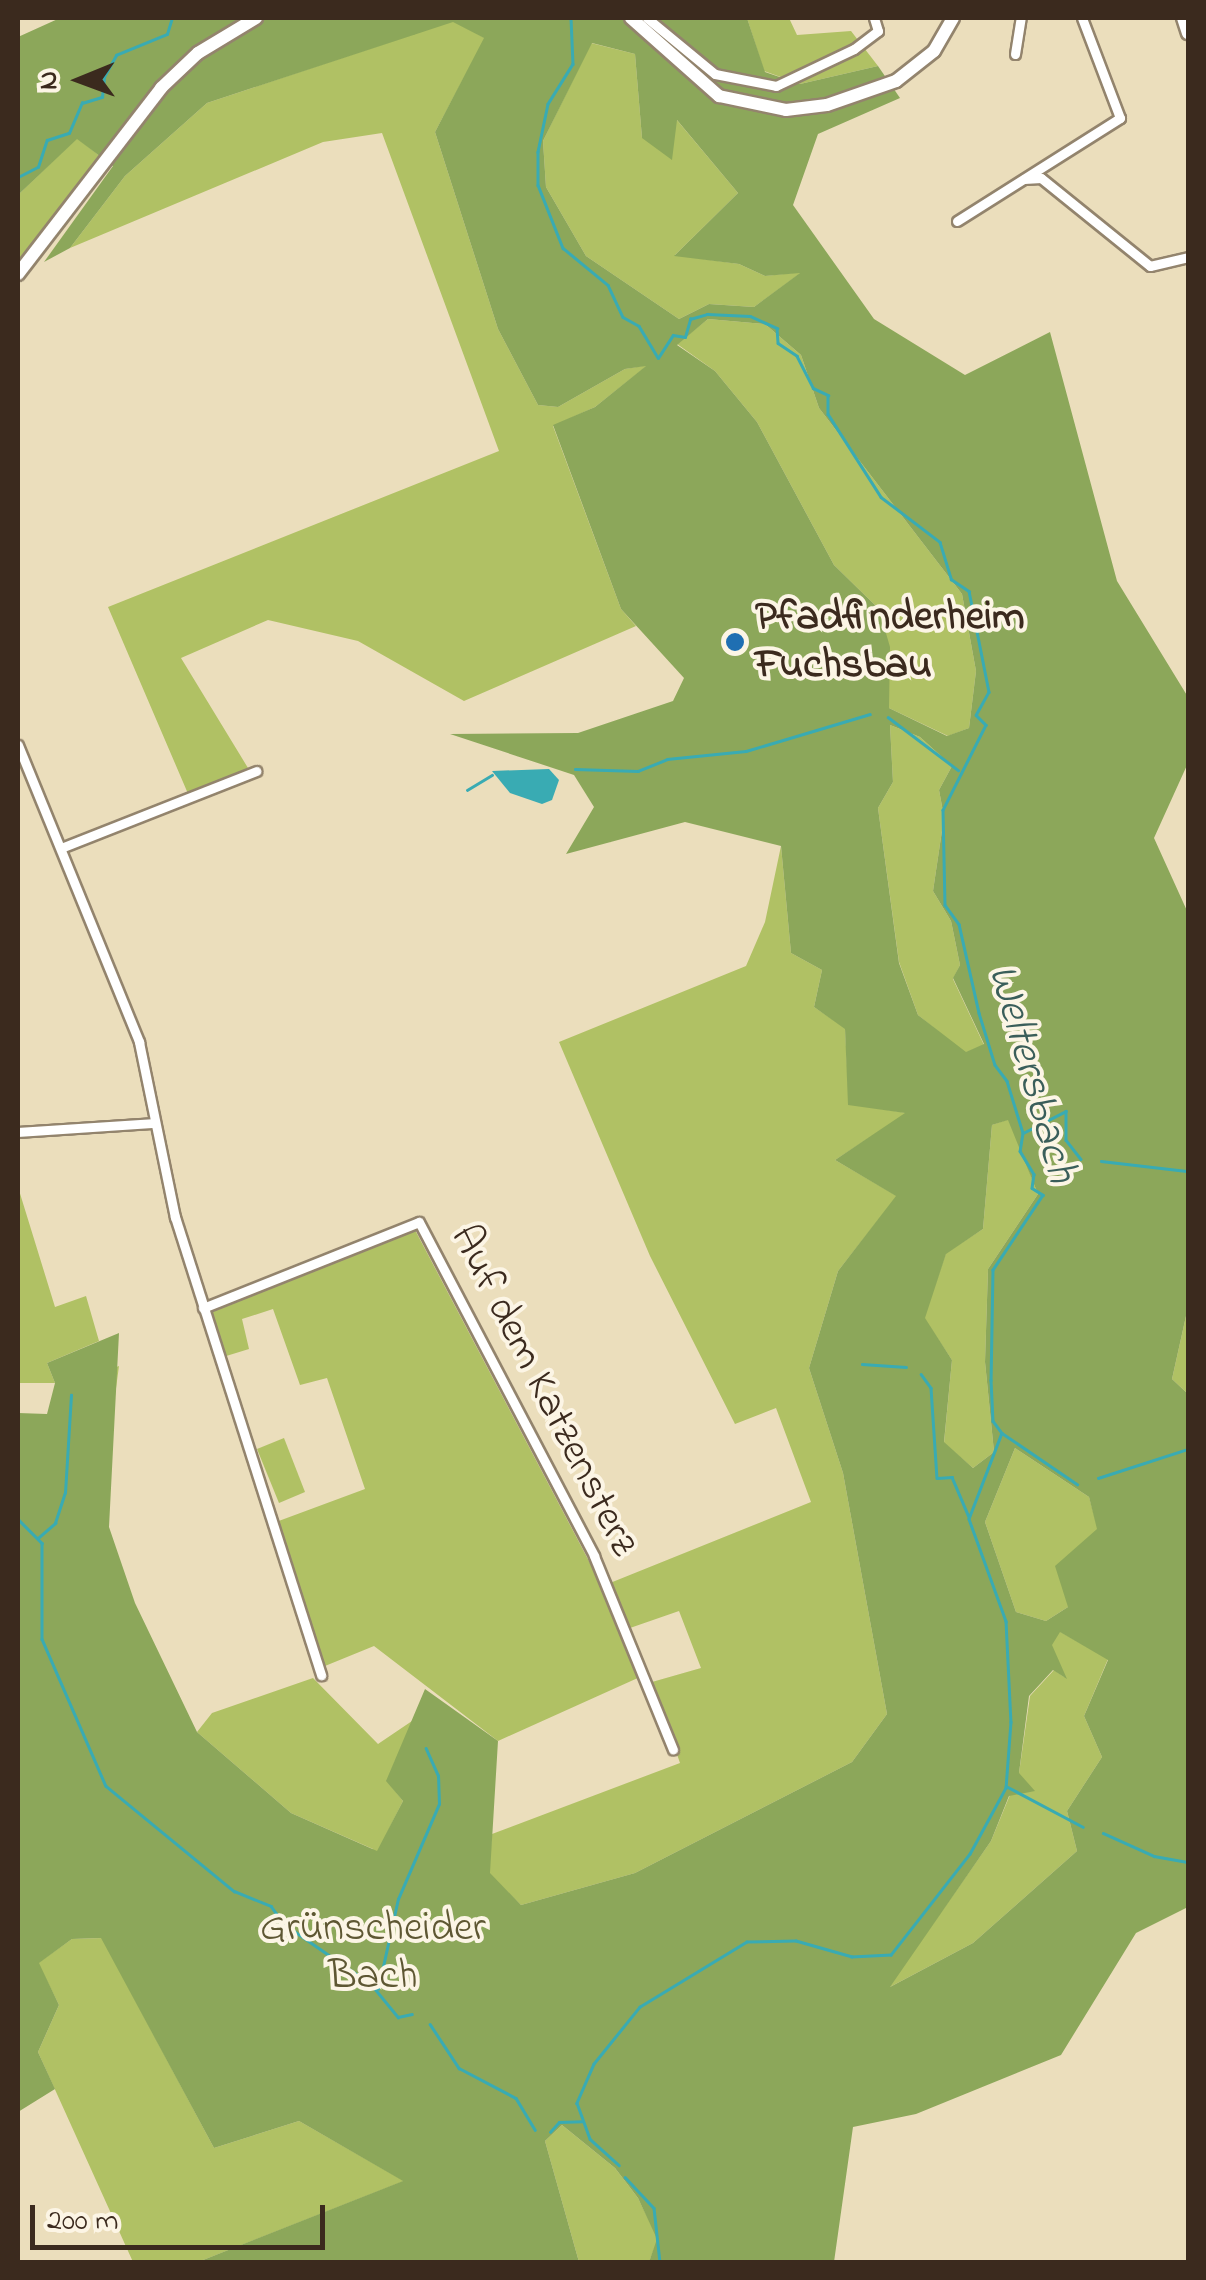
<!DOCTYPE html>
<meta charset="utf-8">
<style>
body{margin:0}
#map{position:relative;width:1206px;height:2280px;overflow:hidden;background:#ebdebc;font-family:"Indie Flower",sans-serif}
div>[style]{position:absolute}
.green>*{inset:0;background:#b0c164}
.forest>*{inset:0;background:#8ca75a}
.water>*{inset:0;background:#39abb3}
.stream>*{height:2.5px;margin:-1.25px;padding:0 1.25px;transform-origin:1.25px;border-radius:1.25px;background:#39abb3}
.roads{filter:drop-shadow(2px 0 #93846d) drop-shadow(-2px 0 #93846d) drop-shadow(0 2px #93846d) drop-shadow(0 -2px #93846d)}
.street>*{height:9px;margin:-4.5px;padding:0 4.5px;transform-origin:4.5px;border-radius:4.5px;background:#fff}
.secondary>*{height:12px;margin:-6px;padding:0 6px;transform-origin:6px;border-radius:6px;background:#fff}
.dots>*{width:28px;height:28px;translate:-50% -50%;box-sizing:border-box;border:5px solid #fcf5e5;border-radius:50%}
span{translate:-50% -50%;white-space:nowrap;text-align:center;line-height:1.15;-webkit-text-stroke:8px #fcf5e5;paint-order:stroke}
.poi-label{font-size:42px;color:#3b2a1e;font-weight:700}
.left{translate:0 -50%;text-align:left}
.street-label{font-size:42px;color:#3b2a1e}
.park-label{font-size:42px;color:#5e5733}
.water-label{font-size:45px;color:#3a5e5a;font-style:italic}
.frame{position:absolute;inset:0;border:20px solid #3b2a1e;pointer-events:none}
.north{position:absolute;left:30px;top:30px;width:100px;height:100px;-webkit-text-stroke:8px #fcf5e5;paint-order:stroke;rotate:269deg;font-size:28px;font-weight:700;line-height:40px;text-align:center;color:#3b2a1e}
.north::after{content:'';display:block;margin:auto;width:35px;height:45px;background:#3b2a1e;clip-path:polygon(50% 0,100% 100%,50% 72%,0 100%)}
.scale{position:absolute;left:30px;top:2205px;width:295px;height:45px;box-sizing:border-box;border:5px solid #3b2a1e;border-top:0;padding-left:12px;font-size:30px;line-height:35px;white-space:nowrap;color:#3b2a1e;-webkit-text-stroke:8px #fcf5e5;paint-order:stroke}
</style>
<div id="map">
<div class="green">
<div style="clip-path:polygon(747px 18px,789px 18px,797px 35px,851px 31px,878px 66px,800px 84px,764px 71px)"></div>
<div style="clip-path:polygon(453px 21px,485px 38px,435px 132px,498px 329px,538px 405px,558px 407px,625px 369px,648px 365px,595px 407px,553px 426px,621px 609px,636px 626px,464px 701px,358px 641px,268px 620px,181px 658px,248px 768px,189px 796px,108px 607px,499px 451px,382px 133px,323px 142px,70px 248px,125px 176px,207px 103px)"></div>
<div style="clip-path:polygon(591px 43px,635px 54px,642px 138px,676px 119px,738px 193px,675px 255px,739px 264px,765px 276px,802px 272px,754px 307px,709px 304px,679px 319px,586px 256px,546px 187px,543px 141px)"></div>
<div style="clip-path:polygon(77px 138px,101px 157px,18px 266px,18px 195px)"></div>
<div style="clip-path:polygon(708px 319px,765px 324px,801px 355px,819px 408px,962px 594px,976px 671px,969px 728px,948px 736px,889px 708px,879px 609px,834px 565px,757px 422px,715px 371px,677px 344px)"></div>
<div style="clip-path:polygon(890px 725px,920px 737px,952px 766px,939px 790px,944px 817px,933px 891px,951px 921px,960px 965px,953px 979px,984px 1045px,965px 1053px,918px 1015px,899px 962px,878px 808px,893px 782px)"></div>
<div style="clip-path:polygon(evenodd,781px 846px,791px 953px,822px 970px,814px 1007px,845px 1028px,849px 1104px,907px 1113px,835px 1160px,897px 1196px,838px 1271px,809px 1368px,843px 1473px,887px 1714px,852px 1762px,635px 1873px,521px 1905px,491px 1876px,447px 1927px,428px 1964px,428px 1986px,438px 2001px,506px 2064px,558px 2090px,541px 2112px,544px 2163px,470px 2088px,420px 2063px,171px 1867px,82px 1783px,18px 1631px,18px 1414px,67px 1414px,59px 1389px,119px 1366px,111px 1425px,71px 1544px,75px 1655px,100px 1735px,149px 1796px,261px 1875px,318px 1934px,366px 1872px,358px 1865px,373px 1849px,291px 1813px,197px 1732px,212px 1713px,313px 1678px,378px 1744px,412px 1721px,448px 1712px,487px 1805px,490px 1835px,481px 1839px,490px 1856px,492px 1834px,680px 1763px,652px 1682px,701px 1668px,679px 1611px,630px 1628px,610px 1583px,811px 1502px,776px 1408px,735px 1424px,650px 1256px,559px 1042px,746px 966px,765px 922px,781px 846px,395px 1761px,411px 1800px,386px 1835px,403px 1801px,387px 1781px,395px 1761px)"></div>
<div style="clip-path:polygon(1009px 1119px,1038px 1194px,988px 1269px,985px 1362px,994px 1452px,973px 1468px,944px 1443px,952px 1360px,924px 1318px,946px 1253px,983px 1229px,992px 1125px)"></div>
<div style="clip-path:polygon(18px 1187px,55px 1307px,86px 1296px,99px 1341px,47px 1363px,55px 1383px,18px 1383px)"></div>
<div style="clip-path:polygon(415px 1230px,591px 1565px,640px 1677px,498px 1741px,374px 1646px,325px 1666px,276px 1522px,365px 1489px,327px 1378px,300px 1385px,273px 1309px,242px 1319px,249px 1349px,223px 1357px,208px 1310px)"></div>
<div style="clip-path:polygon(1188px 1307px,1188px 1394px,1172px 1379px)"></div>
<div style="clip-path:polygon(284px 1438px,305px 1492px,279px 1503px,257px 1449px)"></div>
<div style="clip-path:polygon(1015px 1448px,1089px 1497px,1098px 1529px,1068px 1607px,1046px 1621px,1016px 1612px,985px 1522px)"></div>
<div style="clip-path:polygon(1059px 1631px,1108px 1659px,1084px 1716px,1102px 1757px,1067px 1811px,1077px 1851px,973px 1943px,888px 1988px,991px 1841px,1019px 1773px,1030px 1696px,1054px 1670px,1064px 1677px,1051px 1645px)"></div>
<div style="clip-path:polygon(102px 1938px,214px 2148px,299px 2121px,404px 2181px,198px 2262px,133px 2262px,38px 2052px,59px 2005px,38px 1963px,72px 1939px)"></div>
<div style="clip-path:polygon(562px 2125px,615px 2168px,638px 2198px,658px 2239px,649px 2262px,579px 2262px,545px 2141px)"></div>
</div>
<div class="forest">
<div style="clip-path:polygon(evenodd,60px 18px,747px 18px,765px 72px,800px 84px,878px 66px,900px 98px,818px 134px,793px 205px,874px 319px,965px 375px,1050px 332px,1117px 581px,1188px 697px,1188px 763px,1154px 838px,1188px 913px,1188px 1307px,1172px 1379px,1188px 1394px,1188px 1907px,1136px 1933px,1061px 2055px,916px 2114px,853px 2127px,834px 2262px,649px 2262px,657px 2239px,638px 2198px,615px 2168px,562px 2125px,545px 2141px,579px 2262px,198px 2262px,403px 2181px,299px 2121px,214px 2148px,101px 1938px,72px 1939px,39px 1963px,59px 2005px,38px 2052px,55px 2089px,18px 2112px,18px 1413px,47px 1414px,55px 1383px,47px 1363px,119px 1333px,109px 1527px,135px 1603px,197px 1732px,291px 1813px,377px 1851px,403px 1801px,386px 1781px,425px 1689px,498px 1741px,490px 1873px,521px 1905px,635px 1873px,852px 1762px,887px 1714px,843px 1473px,809px 1368px,838px 1271px,896px 1196px,835px 1160px,905px 1113px,848px 1105px,845px 1029px,814px 1007px,822px 970px,791px 953px,781px 846px,685px 822px,566px 854px,594px 807px,574px 775px,450px 734px,578px 733px,673px 701px,684px 678px,621px 609px,553px 425px,595px 407px,646px 366px,625px 369px,558px 407px,538px 405px,498px 329px,435px 132px,484px 38px,453px 22px,207px 103px,125px 176px,70px 248px,44px 262px,113px 166px,77px 139px,18px 195px,18px 37px,60px 18px,592px 43px,635px 54px,642px 138px,672px 160px,677px 120px,738px 193px,674px 256px,739px 264px,765px 276px,800px 273px,754px 307px,709px 304px,679px 319px,586px 256px,546px 187px,543px 141px,592px 43px,60px 18px,708px 319px,765px 324px,801px 355px,819px 408px,962px 594px,976px 671px,969px 728px,947px 736px,889px 708px,890px 647px,879px 609px,834px 565px,757px 422px,715px 371px,677px 345px,708px 319px,60px 18px,890px 725px,920px 737px,952px 766px,939px 790px,944px 817px,933px 891px,951px 921px,960px 965px,953px 978px,984px 1044px,966px 1052px,918px 1015px,899px 963px,878px 808px,893px 782px,890px 725px,60px 18px,1008px 1120px,1038px 1194px,988px 1269px,985px 1362px,994px 1452px,973px 1468px,944px 1442px,952px 1360px,925px 1318px,946px 1254px,983px 1229px,992px 1125px,1008px 1120px,60px 18px,1015px 1448px,1089px 1497px,1097px 1529px,1055px 1566px,1068px 1607px,1046px 1621px,1016px 1612px,985px 1522px,1015px 1448px,60px 18px,1060px 1632px,1108px 1660px,1084px 1716px,1102px 1757px,1067px 1811px,1077px 1851px,973px 1943px,890px 1987px,991px 1841px,1009px 1796px,1035px 1791px,1019px 1773px,1029px 1696px,1053px 1670px,1067px 1679px,1052px 1645px,1060px 1632px)"></div>
</div>
<div class="water">
<div style="clip-path:polygon(549px 769px,559px 780px,552px 800px,542px 804px,510px 793px,492px 771px)"></div>
</div>
<div class="stream">
<div style="left:571px;top:18px;width:46px;rotate:87.5deg"></div>
<div style="left:573px;top:64px;width:47px;rotate:122deg"></div>
<div style="left:548px;top:104px;width:49px;rotate:101.8deg"></div>
<div style="left:538px;top:152px;width:33px;rotate:90deg"></div>
<div style="left:538px;top:185px;width:68px;rotate:68.4deg"></div>
<div style="left:563px;top:248px;width:58px;rotate:39.4deg"></div>
<div style="left:608px;top:285px;width:35px;rotate:65deg"></div>
<div style="left:623px;top:317px;width:18px;rotate:29deg"></div>
<div style="left:639px;top:326px;width:37px;rotate:59deg"></div>
<div style="left:658px;top:358px;width:27px;rotate:-57deg"></div>
<div style="left:673px;top:335px;width:12px;rotate:9deg"></div>
<div style="left:685px;top:337px;width:19px;rotate:-74deg"></div>
<div style="left:690px;top:319px;width:18px;rotate:-16deg"></div>
<div style="left:707px;top:314px;width:43px;rotate:2.7deg"></div>
<div style="left:750px;top:316px;width:30px;rotate:24deg"></div>
<div style="left:777px;top:328px;width:15px;rotate:86deg"></div>
<div style="left:778px;top:343px;width:23px;rotate:34deg"></div>
<div style="left:797px;top:356px;width:36px;rotate:63deg"></div>
<div style="left:813px;top:388px;width:17px;rotate:25deg"></div>
<div style="left:828px;top:395px;width:19px;rotate:90deg"></div>
<div style="left:828px;top:414px;width:98px;rotate:57.4deg"></div>
<div style="left:881px;top:497px;width:74px;rotate:37.3deg"></div>
<div style="left:940px;top:542px;width:39px;rotate:73deg"></div>
<div style="left:951px;top:579px;width:22px;rotate:34deg"></div>
<div style="left:969px;top:591px;width:103px;rotate:78.8deg"></div>
<div style="left:989px;top:692px;width:26px;rotate:119deg"></div>
<div style="left:976px;top:715px;width:14px;rotate:45deg"></div>
<div style="left:986px;top:725px;width:95px;rotate:116.8deg"></div>
<div style="left:943px;top:810px;width:95px;rotate:88.8deg"></div>
<div style="left:945px;top:905px;width:24px;rotate:54deg"></div>
<div style="left:959px;top:924px;width:91px;rotate:77.3deg"></div>
<div style="left:979px;top:1013px;width:54px;rotate:72.9deg"></div>
<div style="left:995px;top:1065px;width:20px;rotate:53deg"></div>
<div style="left:1007px;top:1081px;width:54px;rotate:72.9deg"></div>
<div style="left:1023px;top:1133px;width:18px;rotate:99deg"></div>
<div style="left:1020px;top:1151px;width:27px;rotate:59deg"></div>
<div style="left:1034px;top:1174px;width:14px;rotate:98deg"></div>
<div style="left:1032px;top:1188px;width:13px;rotate:32deg"></div>
<div style="left:1043px;top:1195px;width:90px;rotate:123.7deg"></div>
<div style="left:993px;top:1270px;width:110px;rotate:91deg"></div>
<div style="left:991px;top:1380px;width:41px;rotate:87.2deg"></div>
<div style="left:993px;top:1421px;width:15px;rotate:53deg"></div>
<div style="left:1002px;top:1433px;width:92px;rotate:111deg"></div>
<div style="left:969px;top:1519px;width:109px;rotate:70.1deg"></div>
<div style="left:1006px;top:1621px;width:101px;rotate:87.2deg"></div>
<div style="left:1011px;top:1722px;width:66px;rotate:94.3deg"></div>
<div style="left:1006px;top:1788px;width:75px;rotate:118.6deg"></div>
<div style="left:970px;top:1854px;width:128px;rotate:128deg"></div>
<div style="left:891px;top:1955px;width:39px;rotate:177deg"></div>
<div style="left:852px;top:1957px;width:58px;rotate:-164.1deg"></div>
<div style="left:796px;top:1941px;width:49px;rotate:178.8deg"></div>
<div style="left:747px;top:1942px;width:125px;rotate:148.7deg"></div>
<div style="left:640px;top:2007px;width:73px;rotate:128.9deg"></div>
<div style="left:594px;top:2064px;width:43px;rotate:113.6deg"></div>
<div style="left:577px;top:2103px;width:38px;rotate:70deg"></div>
<div style="left:590px;top:2139px;width:39px;rotate:42deg"></div>
<div style="left:18px;top:177px;width:22px;rotate:-27deg"></div>
<div style="left:38px;top:167px;width:28px;rotate:-72deg"></div>
<div style="left:47px;top:140px;width:23px;rotate:-18deg"></div>
<div style="left:69px;top:133px;width:33px;rotate:-67deg"></div>
<div style="left:82px;top:103px;width:21px;rotate:-17deg"></div>
<div style="left:102px;top:97px;width:20px;rotate:-84deg"></div>
<div style="left:104px;top:77px;width:25px;rotate:-61deg"></div>
<div style="left:116px;top:55px;width:55px;rotate:-22.4deg"></div>
<div style="left:167px;top:34px;width:17px;rotate:-73deg"></div>
<div style="left:888px;top:717px;width:88px;rotate:37.1deg"></div>
<div style="left:575px;top:769px;width:63px;rotate:1.8deg"></div>
<div style="left:638px;top:771px;width:31px;rotate:-22deg"></div>
<div style="left:667px;top:759px;width:79px;rotate:-5.8deg"></div>
<div style="left:746px;top:751px;width:129px;rotate:-16.6deg"></div>
<div style="left:467px;top:790px;width:29px;rotate:-31deg"></div>
<div style="left:1023px;top:1133px;width:48px;rotate:-27.1deg"></div>
<div style="left:1066px;top:1111px;width:29px;rotate:90deg"></div>
<div style="left:1066px;top:1140px;width:24px;rotate:52deg"></div>
<div style="left:1101px;top:1161px;width:88px;rotate:6.6deg"></div>
<div style="left:862px;top:1364px;width:44px;rotate:3.9deg"></div>
<div style="left:921px;top:1374px;width:17px;rotate:54deg"></div>
<div style="left:931px;top:1388px;width:90px;rotate:86.2deg"></div>
<div style="left:937px;top:1478px;width:15px;rotate:-4deg"></div>
<div style="left:952px;top:1477px;width:43px;rotate:67deg"></div>
<div style="left:1002px;top:1433px;width:91px;rotate:34.2deg"></div>
<div style="left:1098px;top:1478px;width:95px;rotate:-17.9deg"></div>
<div style="left:18px;top:1519px;width:34px;rotate:45deg"></div>
<div style="left:42px;top:1543px;width:96px;rotate:90deg"></div>
<div style="left:42px;top:1639px;width:160px;rotate:66.5deg"></div>
<div style="left:106px;top:1786px;width:166px;rotate:39.4deg"></div>
<div style="left:234px;top:1891px;width:40px;rotate:22deg"></div>
<div style="left:271px;top:1906px;width:22px;rotate:54deg"></div>
<div style="left:284px;top:1924px;width:106px;rotate:34.6deg"></div>
<div style="left:371px;top:1984px;width:43px;rotate:50.7deg"></div>
<div style="left:398px;top:2017px;width:14px;rotate:-12deg"></div>
<div style="left:38px;top:1538px;width:23px;rotate:-41deg"></div>
<div style="left:55px;top:1523px;width:32px;rotate:-72deg"></div>
<div style="left:65px;top:1493px;width:98px;rotate:-86.5deg"></div>
<div style="left:1006px;top:1786px;width:87px;rotate:28deg"></div>
<div style="left:1103px;top:1833px;width:56px;rotate:24.3deg"></div>
<div style="left:1154px;top:1856px;width:35px;rotate:10deg"></div>
<div style="left:378px;top:1989px;width:92px;rotate:-77.5deg"></div>
<div style="left:398px;top:1899px;width:103px;rotate:-66.7deg"></div>
<div style="left:439px;top:1804px;width:28px;rotate:-92deg"></div>
<div style="left:438px;top:1776px;width:30px;rotate:-114deg"></div>
<div style="left:430px;top:2024px;width:53px;rotate:56.6deg"></div>
<div style="left:459px;top:2068px;width:64px;rotate:27.8deg"></div>
<div style="left:516px;top:2098px;width:37px;rotate:59deg"></div>
<div style="left:550px;top:2132px;width:13px;rotate:-48deg"></div>
<div style="left:559px;top:2122px;width:23px;rotate:-2deg"></div>
<div style="left:625px;top:2177px;width:42px;rotate:46.9deg"></div>
<div style="left:654px;top:2208px;width:54px;rotate:83.7deg"></div>
</div>
<div class="roads">
<div class="street">
<div style="left:647px;top:18px;width:88px;rotate:39.5deg"></div>
<div style="left:715px;top:74px;width:62px;rotate:11.1deg"></div>
<div style="left:776px;top:86px;width:86px;rotate:-25.4deg"></div>
<div style="left:854px;top:49px;width:30px;rotate:-37deg"></div>
<div style="left:878px;top:31px;width:14px;rotate:-107deg"></div>
<div style="left:1015px;top:54px;width:36px;rotate:-81deg"></div>
<div style="left:1024px;top:179px;width:17px;rotate:-3deg"></div>
<div style="left:1041px;top:178px;width:140px;rotate:38.9deg"></div>
<div style="left:1150px;top:266px;width:39px;rotate:-13deg"></div>
<div style="left:957px;top:221px;width:193px;rotate:-32.3deg"></div>
<div style="left:1120px;top:118px;width:107px;rotate:-110.8deg"></div>
<div style="left:18px;top:745px;width:321px;rotate:67.8deg"></div>
<div style="left:139px;top:1042px;width:179px;rotate:78.4deg"></div>
<div style="left:175px;top:1217px;width:481px;rotate:72.3deg"></div>
<div style="left:61px;top:848px;width:210px;rotate:-21.5deg"></div>
<div style="left:18px;top:1132px;width:137px;rotate:-3.8deg"></div>
<div style="left:203px;top:1308px;width:232px;rotate:-21.7deg"></div>
<div style="left:419px;top:1222px;width:377px;rotate:62.3deg"></div>
<div style="left:594px;top:1556px;width:209px;rotate:67.8deg"></div>
</div>
<div class="secondary">
<div style="left:631px;top:18px;width:118px;rotate:41.6deg"></div>
<div style="left:719px;top:96px;width:68px;rotate:11.8deg"></div>
<div style="left:786px;top:110px;width:41px;rotate:-7deg"></div>
<div style="left:827px;top:105px;width:73px;rotate:-19.2deg"></div>
<div style="left:896px;top:81px;width:48px;rotate:-38.3deg"></div>
<div style="left:934px;top:51px;width:38px;rotate:-60deg"></div>
<div style="left:1183px;top:18px;width:16px;rotate:72deg"></div>
<div style="left:18px;top:274px;width:235px;rotate:-52.4deg"></div>
<div style="left:161px;top:88px;width:51px;rotate:-43.4deg"></div>
<div style="left:198px;top:53px;width:68px;rotate:-31.1deg"></div>
</div>
</div>
<div class="dots">
<div style="left:735px;top:642px;background:#1f6fb2"></div>
</div>
<div class="poi-label">
<span class="left" style="left:755px;top:642px">Pfadfinderheim<br>Fuchsbau</span>
</div>
<div class="street-label">
<span style="left:543px;top:1391px;rotate:63deg">Auf dem Katzensterz</span>
</div>
<div class="park-label">
<span style="left:373px;top:1953px">Grünscheider<br>Bach</span>
</div>
<div class="water-label">
<span style="left:1030px;top:1074px;rotate:74deg">Weltersbach</span>
</div>
<div class="frame"></div>
<div class="north">N</div>
<div class="scale">200 m</div>
</div>
